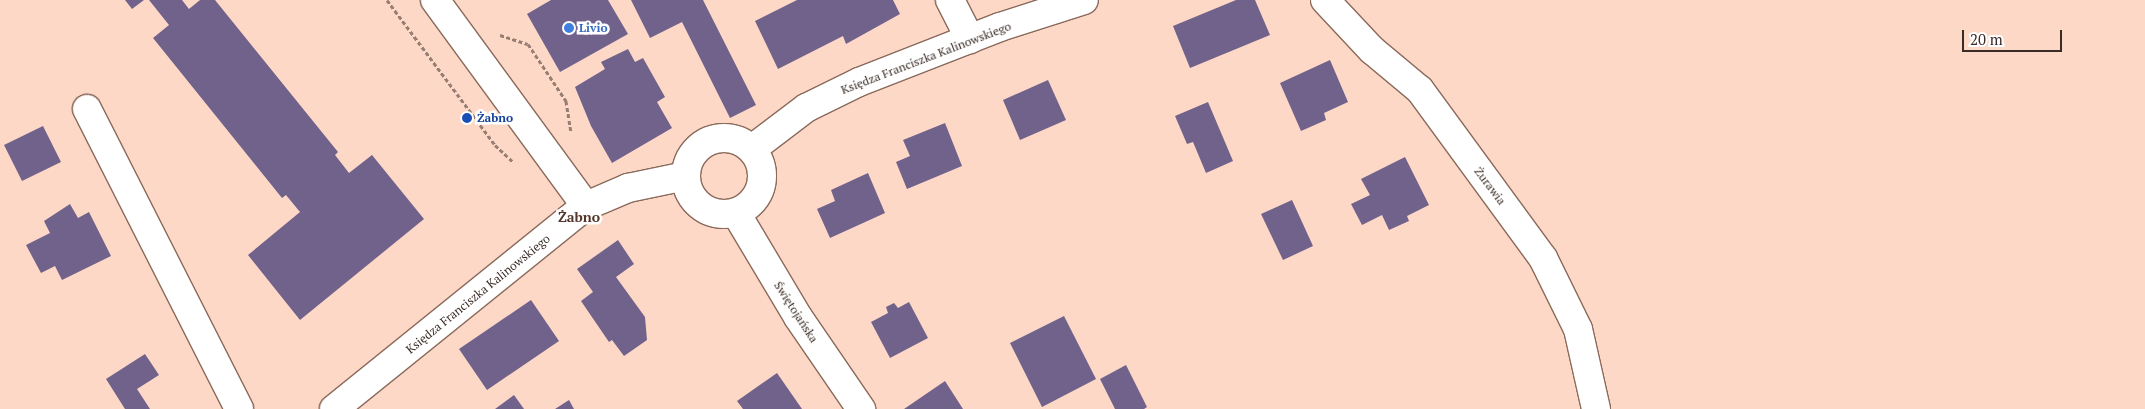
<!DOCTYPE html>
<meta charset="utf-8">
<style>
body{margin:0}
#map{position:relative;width:2145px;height:409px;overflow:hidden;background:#fdd8c7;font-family:"PT Serif",serif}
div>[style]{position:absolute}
.building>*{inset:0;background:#71628b}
.path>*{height:3px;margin-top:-1.5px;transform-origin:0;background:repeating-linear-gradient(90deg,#977e73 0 4px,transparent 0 6.5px)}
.roads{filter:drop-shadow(1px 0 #8a6a5b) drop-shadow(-1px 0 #8a6a5b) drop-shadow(0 1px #8a6a5b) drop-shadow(0 -1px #8a6a5b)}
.minor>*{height:28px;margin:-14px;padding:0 14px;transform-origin:14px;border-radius:14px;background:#fff}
.minor>.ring{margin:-14px;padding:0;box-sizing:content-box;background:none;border:28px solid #fff;border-radius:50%}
.dots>*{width:14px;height:14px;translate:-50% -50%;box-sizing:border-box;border:2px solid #fff;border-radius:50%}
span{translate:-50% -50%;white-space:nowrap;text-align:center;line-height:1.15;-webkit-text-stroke:5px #fff;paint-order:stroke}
.shop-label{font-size:12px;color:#366cbe;font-weight:700}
.left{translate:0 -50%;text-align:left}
.street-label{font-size:12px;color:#392b25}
.transit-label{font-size:12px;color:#164399;font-weight:700}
.neighbourhood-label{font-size:14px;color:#533629;font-weight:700}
.scale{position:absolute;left:1962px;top:30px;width:100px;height:22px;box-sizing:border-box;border:2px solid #392b25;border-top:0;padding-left:6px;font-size:15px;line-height:18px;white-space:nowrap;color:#392b25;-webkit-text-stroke:4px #fff;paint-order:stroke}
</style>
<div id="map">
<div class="building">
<div style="clip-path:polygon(125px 0,144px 0,132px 9px)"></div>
<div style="clip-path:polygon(149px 0,182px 0,189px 9px,200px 0,215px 0,338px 152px,335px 155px,349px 173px,372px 155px,424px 219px,300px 320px,248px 255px,300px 212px,286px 195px,282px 198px,153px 38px,169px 25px)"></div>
<div style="clip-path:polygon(551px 0,608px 0,628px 34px,560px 72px,527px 14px)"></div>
<div style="clip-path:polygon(631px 0,703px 0,756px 105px,730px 118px,682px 22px,650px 38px)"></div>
<div style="clip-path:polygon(797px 0,893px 0,900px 14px,846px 44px,843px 36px,778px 69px,755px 21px)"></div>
<div style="clip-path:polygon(1236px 0,1255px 0,1270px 35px,1190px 68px,1173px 26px)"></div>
<div style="clip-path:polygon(628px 49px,635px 62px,643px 58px,665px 97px,657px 102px,672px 128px,612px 163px,591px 126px,575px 87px,605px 69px,601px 62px)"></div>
<div style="clip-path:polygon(1330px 60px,1348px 102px,1324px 113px,1326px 120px,1301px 131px,1280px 83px)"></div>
<div style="clip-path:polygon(1048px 80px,1066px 120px,1020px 140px,1003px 100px)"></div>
<div style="clip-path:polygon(1208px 102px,1233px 161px,1206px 173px,1193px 142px,1187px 144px,1175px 116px)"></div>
<div style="clip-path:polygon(945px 123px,962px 166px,907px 189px,896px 162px,910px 156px,903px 140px)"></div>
<div style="clip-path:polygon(43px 126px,61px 162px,22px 181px,4px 145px)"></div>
<div style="clip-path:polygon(1405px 157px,1429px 205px,1407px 216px,1409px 221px,1389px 230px,1382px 215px,1362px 225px,1351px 204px,1370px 195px,1361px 179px)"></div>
<div style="clip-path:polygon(868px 173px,885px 213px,830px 238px,817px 209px,835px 201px,831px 190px)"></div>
<div style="clip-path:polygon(1292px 200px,1313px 246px,1283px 260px,1261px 214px)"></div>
<div style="clip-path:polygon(70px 204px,78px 218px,89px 212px,111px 256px,62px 280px,55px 266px,41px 273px,26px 245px,50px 233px,44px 221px)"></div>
<div style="clip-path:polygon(618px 240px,634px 264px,616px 277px,645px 317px,647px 340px,624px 356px,612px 340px,609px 342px,581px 301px,593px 292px,577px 269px)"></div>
<div style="clip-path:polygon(531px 300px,559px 341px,487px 390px,459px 349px)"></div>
<div style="clip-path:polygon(909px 302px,928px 338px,890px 358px,871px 322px,888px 313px,886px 307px,894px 303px,898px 308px)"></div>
<div style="clip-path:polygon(1064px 316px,1096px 379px,1042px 407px,1010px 343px)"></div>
<div style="clip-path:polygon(145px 354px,159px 375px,137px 389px,150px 409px,125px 409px,106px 379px)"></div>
<div style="clip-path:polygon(1126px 365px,1147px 407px,1144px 409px,1115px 409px,1100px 379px)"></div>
<div style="clip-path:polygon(777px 373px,802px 409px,743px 409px,737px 401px)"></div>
<div style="clip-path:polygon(945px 381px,963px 409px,904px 409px)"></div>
<div style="clip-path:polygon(514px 395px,524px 409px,495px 409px)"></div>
<div style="clip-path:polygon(569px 400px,574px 409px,555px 409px)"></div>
</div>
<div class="path">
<div style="left:387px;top:0;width:181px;rotate:53.3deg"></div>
<div style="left:495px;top:145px;width:25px;rotate:43deg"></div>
<div style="left:500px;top:35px;width:29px;rotate:18deg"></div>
<div style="left:528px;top:44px;width:69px;rotate:56.3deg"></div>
<div style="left:566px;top:101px;width:30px;rotate:81deg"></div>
</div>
<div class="roads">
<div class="minor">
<div style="left:435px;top:0;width:255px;rotate:53.8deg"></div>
<div style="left:950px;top:0;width:44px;rotate:62.9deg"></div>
<div style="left:1325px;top:0;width:69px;rotate:46.8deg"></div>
<div style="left:1372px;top:50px;width:62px;rotate:39.8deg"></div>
<div style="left:1420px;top:90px;width:208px;rotate:53.8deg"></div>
<div style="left:1543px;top:258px;width:79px;rotate:63.8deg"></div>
<div style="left:1578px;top:329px;width:82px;rotate:77.3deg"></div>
<div style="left:87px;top:109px;width:336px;rotate:63.1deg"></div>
<div class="ring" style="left:686px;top:138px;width:48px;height:48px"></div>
<div style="left:752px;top:149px;width:68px;rotate:-37.2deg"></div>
<div style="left:806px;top:108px;width:59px;rotate:-26.1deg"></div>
<div style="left:859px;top:82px;width:151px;rotate:-21.3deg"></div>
<div style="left:1000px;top:27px;width:88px;rotate:-17.8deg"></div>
<div style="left:736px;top:213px;width:121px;rotate:59.2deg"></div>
<div style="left:798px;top:317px;width:112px;rotate:55.6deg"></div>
<div style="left:334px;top:409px;width:324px;rotate:-38.9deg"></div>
<div style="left:586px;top:206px;width:46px;rotate:-23.2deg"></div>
<div style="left:628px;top:188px;width:59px;rotate:-11.7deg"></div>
</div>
</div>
<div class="dots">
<div style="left:569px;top:28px;background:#3f7fe0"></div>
<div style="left:467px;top:118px;background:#1a4fb4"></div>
</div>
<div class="shop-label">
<span class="left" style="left:579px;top:28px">Livio</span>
</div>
<div class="street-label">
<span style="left:926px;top:58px;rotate:-21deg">Księdza Franciszka Kalinowskiego</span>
<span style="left:1490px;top:186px;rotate:53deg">Żurawia</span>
<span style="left:478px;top:294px;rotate:-39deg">Księdza Franciszka Kalinowskiego</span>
<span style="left:796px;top:312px;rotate:57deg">Świętojańska</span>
</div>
<div class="transit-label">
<span class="left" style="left:477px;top:118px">Żabno</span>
</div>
<div class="neighbourhood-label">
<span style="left:579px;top:217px">Żabno</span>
</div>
<div class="scale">20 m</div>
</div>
